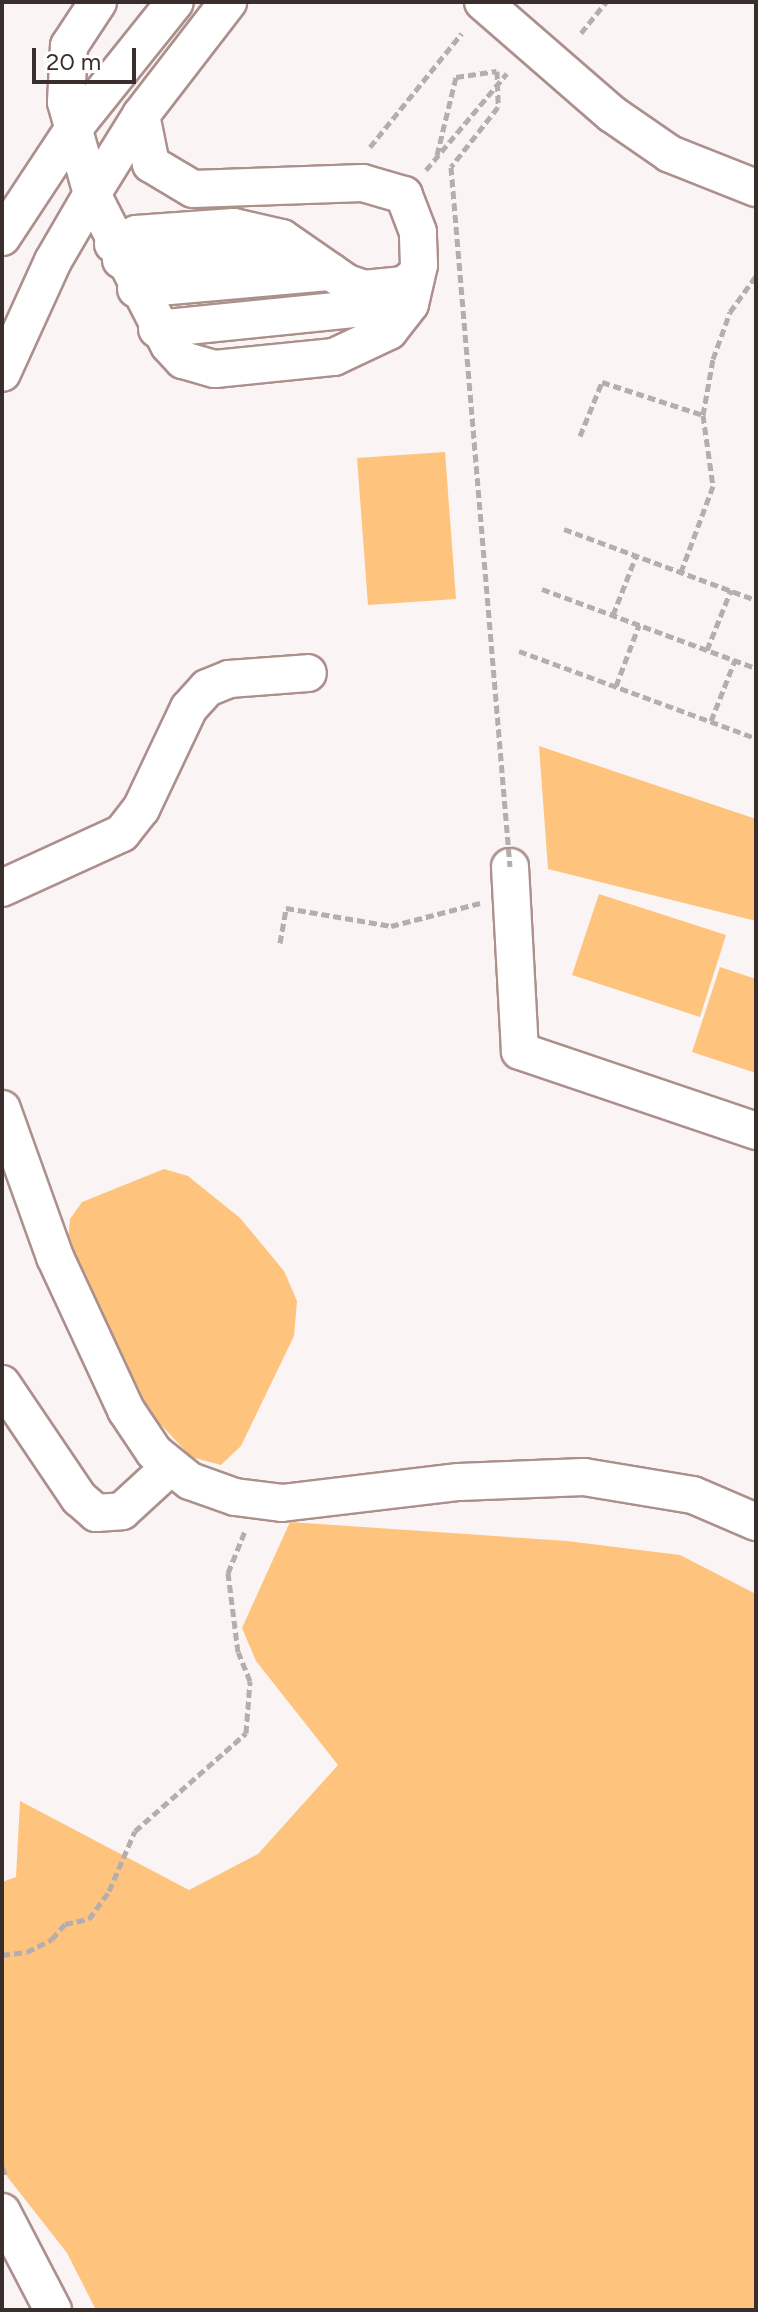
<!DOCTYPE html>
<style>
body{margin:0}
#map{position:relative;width:758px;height:2312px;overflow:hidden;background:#fbf4f4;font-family:Figtree,sans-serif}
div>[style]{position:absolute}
.green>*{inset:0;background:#fec47d}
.path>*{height:5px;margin-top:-2.5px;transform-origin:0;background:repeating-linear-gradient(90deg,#b6adad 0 8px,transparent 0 12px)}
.roads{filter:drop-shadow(2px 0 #ac908c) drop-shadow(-2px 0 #ac908c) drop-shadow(0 2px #ac908c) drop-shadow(0 -2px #ac908c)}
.minor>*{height:36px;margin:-18px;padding:0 18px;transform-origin:18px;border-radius:18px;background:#fff}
.path-bridge>*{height:5px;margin-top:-2.5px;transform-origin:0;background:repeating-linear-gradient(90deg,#b6adad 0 8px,transparent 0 12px)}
span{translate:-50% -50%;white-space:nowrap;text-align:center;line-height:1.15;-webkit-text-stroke:7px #fff;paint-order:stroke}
.frame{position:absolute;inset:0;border:4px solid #392e2c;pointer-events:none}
.scale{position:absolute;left:32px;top:48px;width:104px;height:36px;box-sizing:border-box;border:4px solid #392e2c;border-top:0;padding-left:10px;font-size:24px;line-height:28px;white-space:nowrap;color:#392e2c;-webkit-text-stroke:6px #fff;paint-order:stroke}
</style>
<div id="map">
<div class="green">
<div style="clip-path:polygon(445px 452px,456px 599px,368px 605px,357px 458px)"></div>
<div style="clip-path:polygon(539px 746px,756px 819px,756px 921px,548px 869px)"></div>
<div style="clip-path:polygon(599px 894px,726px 935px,700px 1017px,572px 975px)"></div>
<div style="clip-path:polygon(720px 967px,756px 979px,756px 1073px,692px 1052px)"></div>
<div style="clip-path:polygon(164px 1169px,188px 1176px,240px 1218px,284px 1271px,297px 1301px,294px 1336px,241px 1446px,221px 1465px,191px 1457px,149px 1412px,68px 1241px,70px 1219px,82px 1202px)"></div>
<div style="clip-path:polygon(290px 1522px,567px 1541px,680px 1555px,756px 1594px,756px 2310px,96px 2310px,67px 2253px,2px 2170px,2px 1882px,16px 1877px,20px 1801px,189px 1890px,258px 1854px,338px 1765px,256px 1661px,242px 1628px)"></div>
</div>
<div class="path">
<div style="left:581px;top:33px;width:40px;rotate:-51deg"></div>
<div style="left:370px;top:147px;width:146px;rotate:-51.1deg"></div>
<div style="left:437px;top:155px;width:80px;rotate:-76.3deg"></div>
<div style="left:456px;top:77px;width:41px;rotate:-8.3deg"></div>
<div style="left:426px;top:170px;width:126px;rotate:-50.1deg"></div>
<div style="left:703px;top:415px;width:57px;rotate:-79.9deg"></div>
<div style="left:713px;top:359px;width:50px;rotate:-70.1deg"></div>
<div style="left:730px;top:312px;width:44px;rotate:-54.2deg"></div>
<div style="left:580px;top:436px;width:58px;rotate:-67.8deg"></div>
<div style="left:602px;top:382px;width:106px;rotate:18.1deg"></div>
<div style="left:703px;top:415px;width:72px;rotate:82deg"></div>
<div style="left:713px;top:486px;width:92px;rotate:110.4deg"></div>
<div style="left:564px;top:529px;width:205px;rotate:20.3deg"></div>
<div style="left:542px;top:589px;width:228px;rotate:20.3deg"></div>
<div style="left:613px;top:615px;width:63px;rotate:-68.7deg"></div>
<div style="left:707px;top:650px;width:65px;rotate:-68.2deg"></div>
<div style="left:519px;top:651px;width:252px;rotate:20.2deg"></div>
<div style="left:616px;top:686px;width:65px;rotate:-69.3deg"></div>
<div style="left:711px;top:721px;width:66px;rotate:-68.5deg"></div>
<div style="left:280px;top:943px;width:36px;rotate:-80deg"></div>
<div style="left:286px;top:908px;width:107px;rotate:9.7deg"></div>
<div style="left:391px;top:926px;width:92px;rotate:-14.5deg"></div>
<div style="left:2px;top:1955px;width:25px;rotate:-7deg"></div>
<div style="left:27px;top:1952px;width:28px;rotate:-27deg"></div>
<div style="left:52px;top:1939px;width:20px;rotate:-49deg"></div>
<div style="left:65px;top:1924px;width:25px;rotate:-12deg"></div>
<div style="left:89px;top:1919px;width:34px;rotate:-54deg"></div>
<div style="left:109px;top:1891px;width:65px;rotate:-66.6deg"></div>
<div style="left:135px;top:1831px;width:148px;rotate:-41.4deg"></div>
<div style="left:246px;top:1733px;width:52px;rotate:-85.6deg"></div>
<div style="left:250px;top:1681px;width:31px;rotate:-112deg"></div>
<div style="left:238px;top:1652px;width:80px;rotate:-97.2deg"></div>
<div style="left:228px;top:1573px;width:45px;rotate:-68deg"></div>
<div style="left:2px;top:2167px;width:12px;rotate:66deg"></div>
</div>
<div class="roads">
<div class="minor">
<div style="left:98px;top:2px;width:53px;rotate:123.4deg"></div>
<div style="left:69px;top:46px;width:56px;rotate:93.1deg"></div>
<div style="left:66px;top:102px;width:96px;rotate:74.2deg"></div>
<div style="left:92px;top:194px;width:169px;rotate:63deg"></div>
<div style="left:169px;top:345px;width:21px;rotate:47deg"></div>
<div style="left:183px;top:360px;width:33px;rotate:16deg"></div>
<div style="left:215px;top:369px;width:120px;rotate:-5.8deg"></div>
<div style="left:334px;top:357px;width:61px;rotate:-25.3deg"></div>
<div style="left:389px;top:331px;width:34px;rotate:-52deg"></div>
<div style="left:410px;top:304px;width:40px;rotate:-77deg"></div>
<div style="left:419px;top:265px;width:33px;rotate:-92deg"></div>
<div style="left:418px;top:232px;width:40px;rotate:-111deg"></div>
<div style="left:404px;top:195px;width:43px;rotate:-163.7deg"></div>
<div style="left:363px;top:183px;width:170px;rotate:178deg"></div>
<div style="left:193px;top:189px;width:49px;rotate:-149.2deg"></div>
<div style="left:151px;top:164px;width:50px;rotate:-101.5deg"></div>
<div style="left:483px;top:2px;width:171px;rotate:41deg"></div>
<div style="left:612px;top:114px;width:70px;rotate:34.6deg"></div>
<div style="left:670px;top:154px;width:92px;rotate:21.6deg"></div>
<div style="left:2px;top:237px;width:131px;rotate:-56.6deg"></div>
<div style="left:74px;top:128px;width:161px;rotate:-51.3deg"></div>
<div style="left:113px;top:244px;width:25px;rotate:-23deg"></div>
<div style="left:136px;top:234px;width:98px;rotate:-4.1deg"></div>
<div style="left:234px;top:227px;width:49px;rotate:12.9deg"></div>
<div style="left:282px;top:238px;width:79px;rotate:34.7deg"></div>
<div style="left:347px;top:283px;width:18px;rotate:19deg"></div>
<div style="left:364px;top:289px;width:40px;rotate:-5.7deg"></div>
<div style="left:404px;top:285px;width:16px;rotate:-40deg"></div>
<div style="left:121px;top:260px;width:164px;rotate:-3.8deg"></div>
<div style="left:136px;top:289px;width:196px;rotate:-5deg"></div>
<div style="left:157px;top:329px;width:239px;rotate:-5.8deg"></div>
<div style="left:2px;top:373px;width:123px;rotate:-65.5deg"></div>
<div style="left:53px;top:261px;width:78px;rotate:-59.8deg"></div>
<div style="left:92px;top:194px;width:93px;rotate:-58.2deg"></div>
<div style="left:141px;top:115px;width:143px;rotate:-52.4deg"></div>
<div style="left:510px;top:867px;width:184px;rotate:86.9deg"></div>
<div style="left:520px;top:1051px;width:249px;rotate:18.7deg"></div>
<div style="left:2px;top:888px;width:132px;rotate:-24.6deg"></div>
<div style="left:122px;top:833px;width:31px;rotate:-52deg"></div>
<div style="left:141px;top:809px;width:112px;rotate:-64.6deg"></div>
<div style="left:189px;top:708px;width:27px;rotate:-48deg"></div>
<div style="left:207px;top:688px;width:24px;rotate:-22deg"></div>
<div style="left:229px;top:679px;width:79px;rotate:-4.3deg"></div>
<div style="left:2px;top:1109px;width:157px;rotate:70.3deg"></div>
<div style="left:55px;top:1257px;width:169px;rotate:65.1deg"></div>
<div style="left:126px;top:1410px;width:50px;rotate:56.3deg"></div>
<div style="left:154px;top:1452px;width:46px;rotate:38.9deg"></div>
<div style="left:190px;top:1481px;width:48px;rotate:19.6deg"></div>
<div style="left:235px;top:1497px;width:47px;rotate:7.3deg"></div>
<div style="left:282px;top:1503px;width:178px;rotate:-6.8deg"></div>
<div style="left:459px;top:1482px;width:125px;rotate:-2.3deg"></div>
<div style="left:584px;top:1477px;width:110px;rotate:9.4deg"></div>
<div style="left:693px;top:1495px;width:69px;rotate:23.2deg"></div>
<div style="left:2px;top:1384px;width:138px;rotate:56deg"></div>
<div style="left:79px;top:1498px;width:23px;rotate:41deg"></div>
<div style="left:96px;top:1513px;width:26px;rotate:-4deg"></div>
<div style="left:122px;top:1511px;width:65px;rotate:-42.5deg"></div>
<div style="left:2px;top:2212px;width:110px;rotate:62.5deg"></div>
</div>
</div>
<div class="path-bridge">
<div style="left:497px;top:71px;width:36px;rotate:88deg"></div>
<div style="left:498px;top:107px;width:76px;rotate:128.1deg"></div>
<div style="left:451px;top:167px;width:702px;rotate:85.18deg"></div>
</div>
<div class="frame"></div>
<div class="scale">20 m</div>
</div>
